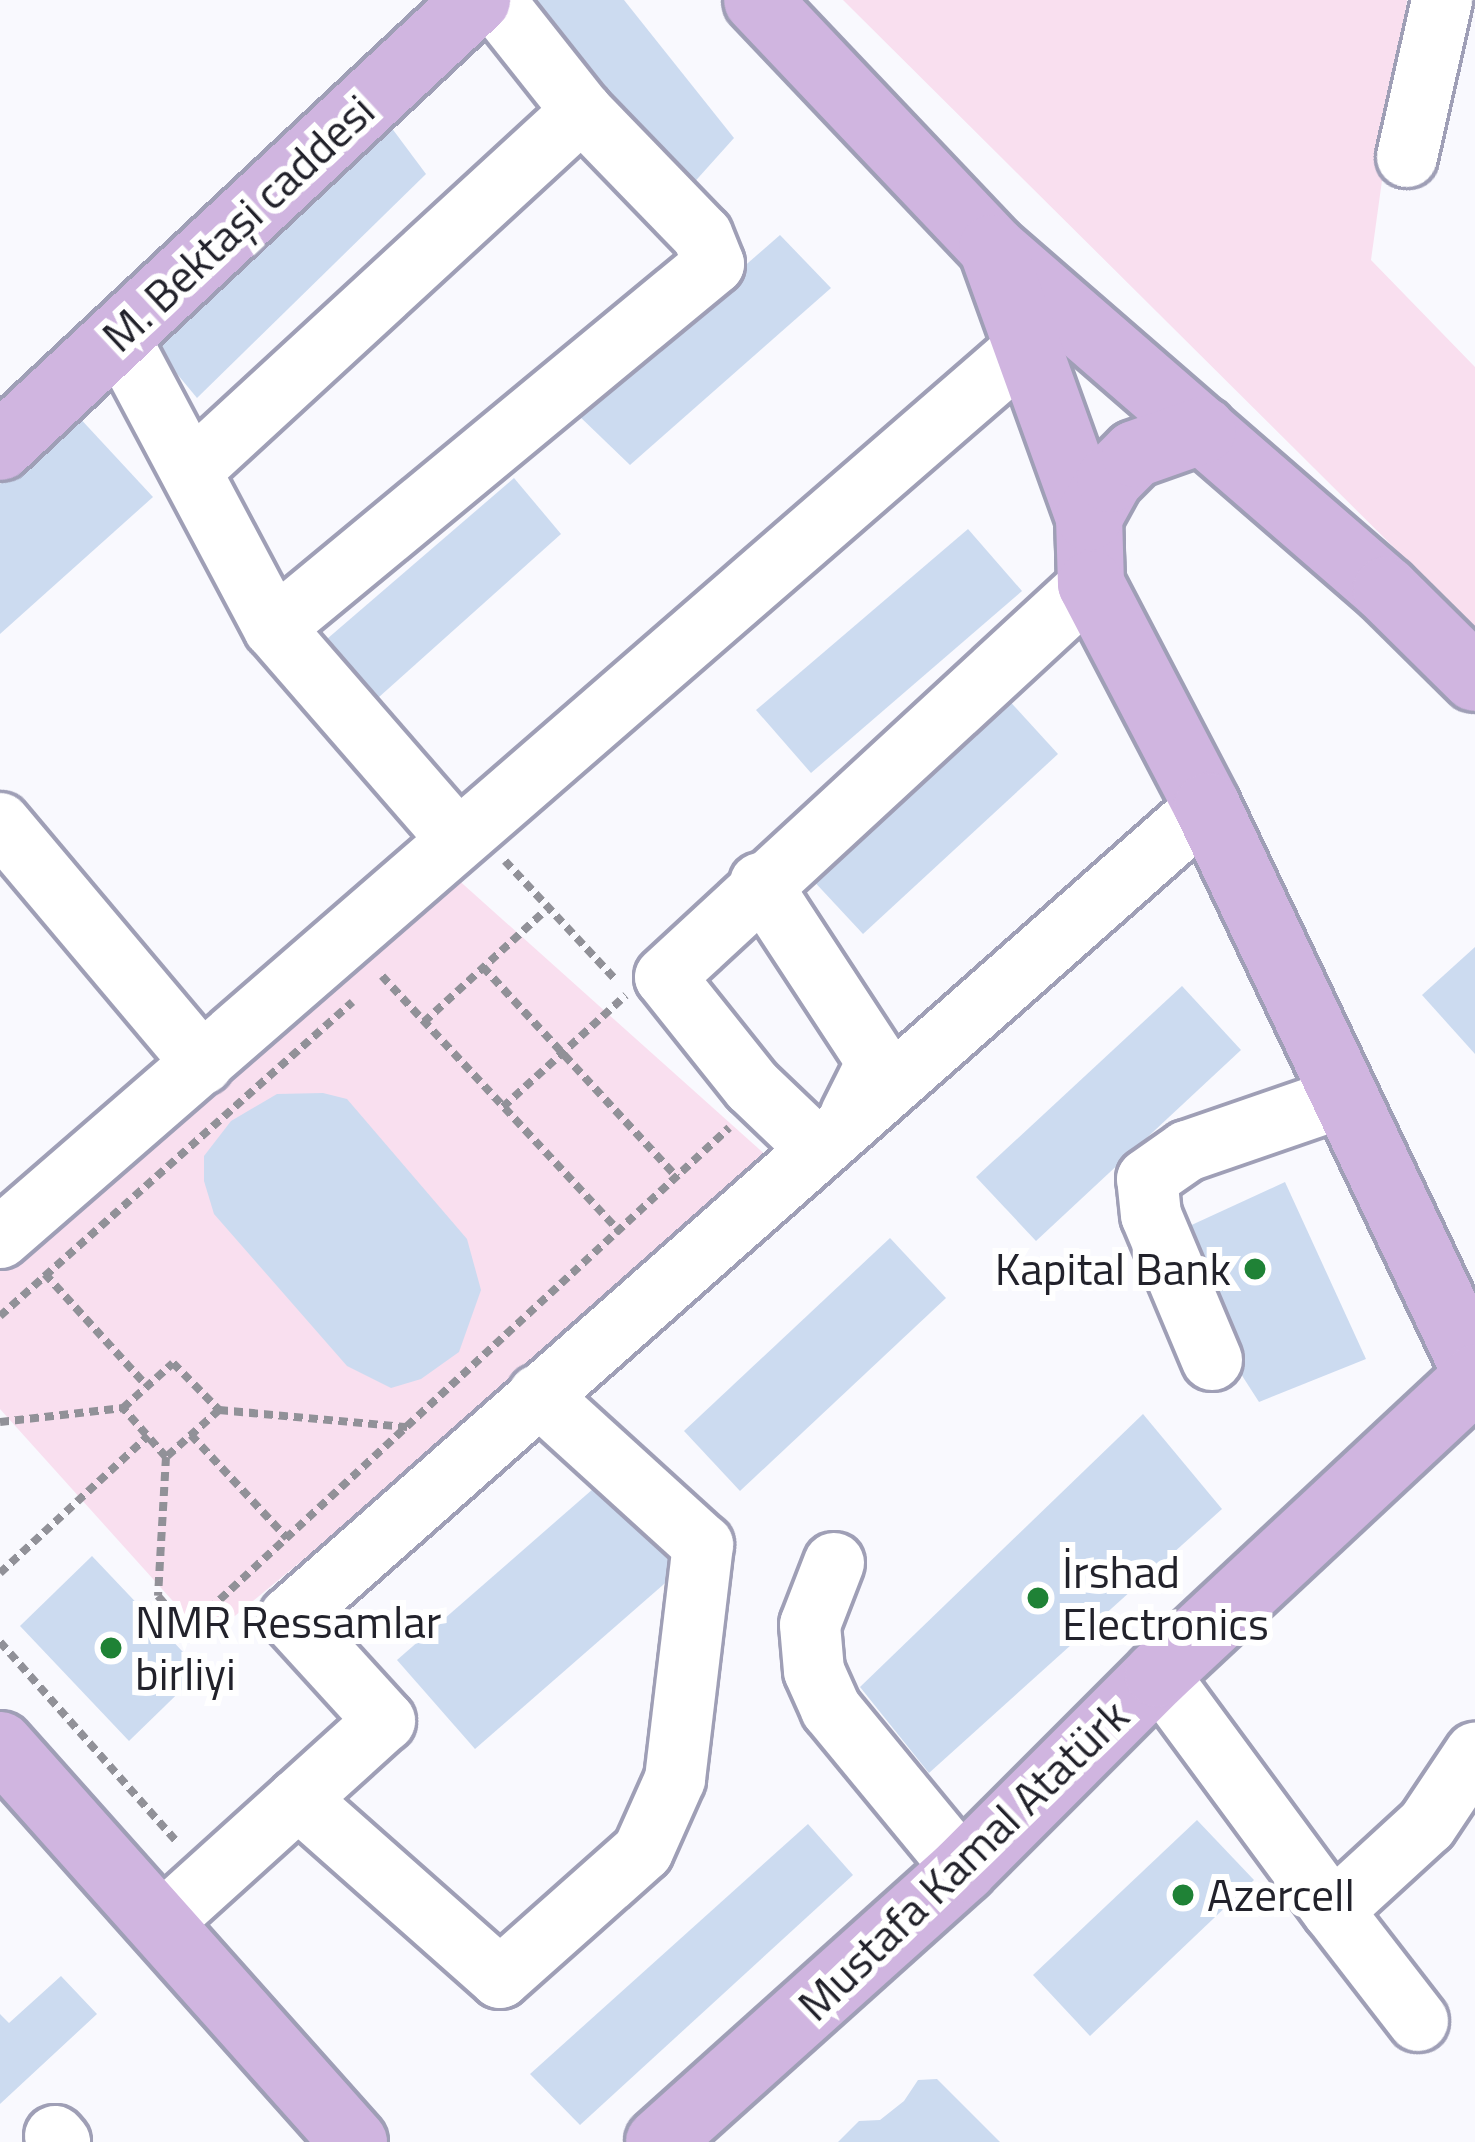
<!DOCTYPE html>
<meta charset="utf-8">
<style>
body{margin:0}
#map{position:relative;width:1475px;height:2142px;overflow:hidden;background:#f9f9fe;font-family:"Titillium Web",sans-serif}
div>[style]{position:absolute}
.green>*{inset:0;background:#f9dfef}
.building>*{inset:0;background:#ccdbf0}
.path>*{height:8px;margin-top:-4px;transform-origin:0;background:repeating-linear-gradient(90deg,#919198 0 9px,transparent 0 15px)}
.roads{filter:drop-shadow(3px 0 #9f9fb6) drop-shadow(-3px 0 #9f9fb6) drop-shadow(0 3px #9f9fb6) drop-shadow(0 -3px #9f9fb6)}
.minor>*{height:60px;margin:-30px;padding:0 30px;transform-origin:30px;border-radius:30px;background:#fff}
.major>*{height:66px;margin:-33px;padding:0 33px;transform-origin:33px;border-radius:33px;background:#d0b5e0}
.dots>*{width:33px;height:33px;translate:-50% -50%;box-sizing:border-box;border:6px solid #fff;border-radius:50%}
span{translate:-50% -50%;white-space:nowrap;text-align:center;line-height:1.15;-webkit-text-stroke:12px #fff;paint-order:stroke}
.street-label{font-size:45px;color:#22222b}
.poi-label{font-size:45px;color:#22222b}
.right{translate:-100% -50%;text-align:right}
.left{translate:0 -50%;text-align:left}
</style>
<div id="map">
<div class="green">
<div style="clip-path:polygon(843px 0,1407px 0,1371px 260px,1475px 367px,1475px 628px)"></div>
<div style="clip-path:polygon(435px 859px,779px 1167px,207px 1639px,0 1409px,0 1229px)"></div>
</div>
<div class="building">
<div style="clip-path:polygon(520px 0,624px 0,734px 138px,690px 187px)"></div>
<div style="clip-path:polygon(385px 119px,426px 174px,197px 398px,149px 340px)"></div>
<div style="clip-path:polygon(780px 235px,831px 288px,630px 465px,576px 413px)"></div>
<div style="clip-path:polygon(76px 414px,153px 497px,0 634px,0 484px)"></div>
<div style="clip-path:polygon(514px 478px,561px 534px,369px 706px,320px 645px)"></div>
<div style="clip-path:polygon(968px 529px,1022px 591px,811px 773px,756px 710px)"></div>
<div style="clip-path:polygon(1005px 696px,1058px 754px,863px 934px,809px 876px)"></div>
<div style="clip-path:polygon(1475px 947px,1475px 1054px,1422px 995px)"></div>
<div style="clip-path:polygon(1182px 986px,1241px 1050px,1036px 1241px,976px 1177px)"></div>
<div style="clip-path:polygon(323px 1093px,347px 1099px,467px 1239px,481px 1290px,459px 1352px,421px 1379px,391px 1388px,347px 1366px,214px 1214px,204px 1181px,204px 1156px,231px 1121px,277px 1094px)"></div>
<div style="clip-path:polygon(1285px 1182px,1366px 1359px,1259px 1402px,1196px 1304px,1172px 1234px)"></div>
<div style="clip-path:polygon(890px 1238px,946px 1298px,740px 1491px,684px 1431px)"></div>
<div style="clip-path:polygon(1143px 1414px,1222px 1509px,929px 1773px,860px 1687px)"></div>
<div style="clip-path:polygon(609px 1475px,687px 1564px,475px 1749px,397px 1660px)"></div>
<div style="clip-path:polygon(92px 1556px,201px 1671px,129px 1741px,20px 1626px)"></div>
<div style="clip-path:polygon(1197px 1820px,1254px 1880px,1090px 2036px,1033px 1975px)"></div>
<div style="clip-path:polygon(808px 1824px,853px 1875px,580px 2125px,530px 2074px)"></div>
<div style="clip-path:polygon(61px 1976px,97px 2014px,0 2104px,0 2014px,9px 2023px)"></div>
<div style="clip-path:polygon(937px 2079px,1000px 2142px,838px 2142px,859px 2121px,880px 2120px,904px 2101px,918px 2080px)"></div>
</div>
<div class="path">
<div style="left:505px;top:861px;width:163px;rotate:47deg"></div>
<div style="left:483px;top:967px;width:286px;rotate:47.3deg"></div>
<div style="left:382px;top:976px;width:350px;rotate:47.1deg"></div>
<div style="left:424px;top:1022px;width:170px;rotate:-42.6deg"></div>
<div style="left:503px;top:1107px;width:166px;rotate:-42.3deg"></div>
<div style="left:45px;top:1274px;width:150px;rotate:47.7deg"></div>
<div style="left:0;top:1316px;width:472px;rotate:-41.7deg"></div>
<div style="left:219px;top:1410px;width:189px;rotate:5.2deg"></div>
<div style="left:0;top:1422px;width:124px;rotate:-6.5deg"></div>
<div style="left:123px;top:1408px;width:67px;rotate:-42deg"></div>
<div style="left:173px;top:1363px;width:66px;rotate:45.6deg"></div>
<div style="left:219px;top:1410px;width:71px;rotate:138.4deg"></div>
<div style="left:166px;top:1457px;width:65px;rotate:-131.3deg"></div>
<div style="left:191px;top:1435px;width:141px;rotate:47deg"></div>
<div style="left:166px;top:1457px;width:139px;rotate:93.3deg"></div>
<div style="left:158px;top:1596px;width:45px;rotate:49.5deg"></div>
<div style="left:187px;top:1630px;width:739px;rotate:-42.81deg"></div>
<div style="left:0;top:1573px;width:202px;rotate:-42.8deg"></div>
<div style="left:0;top:1642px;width:268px;rotate:48.5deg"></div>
</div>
<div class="roads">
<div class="minor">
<div style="left:1407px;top:157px;width:161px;rotate:-77.4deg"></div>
<div style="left:118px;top:335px;width:332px;rotate:62deg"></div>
<div style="left:274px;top:628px;width:277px;rotate:49deg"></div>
<div style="left:193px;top:469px;width:529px;rotate:-42.62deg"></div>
<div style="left:582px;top:111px;width:142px;rotate:-128.4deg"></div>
<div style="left:274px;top:628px;width:571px;rotate:-39.6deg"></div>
<div style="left:714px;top:264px;width:31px;rotate:-112deg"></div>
<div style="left:702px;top:235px;width:173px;rotate:-134.1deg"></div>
<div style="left:0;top:823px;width:315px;rotate:49.9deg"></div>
<div style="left:760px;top:883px;width:214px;rotate:56.8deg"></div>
<div style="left:877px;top:1062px;width:60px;rotate:116.6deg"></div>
<div style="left:818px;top:1149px;width:91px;rotate:-136.3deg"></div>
<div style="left:752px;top:1086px;width:139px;rotate:-128.6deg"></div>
<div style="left:665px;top:977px;width:580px;rotate:-42.69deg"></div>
<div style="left:0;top:1238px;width:1355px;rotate:-40.96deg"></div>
<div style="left:1212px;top:1360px;width:157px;rotate:-112.8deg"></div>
<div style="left:1151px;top:1215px;width:36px;rotate:-96deg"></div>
<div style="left:1147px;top:1179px;width:49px;rotate:-35deg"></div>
<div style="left:1187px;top:1151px;width:166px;rotate:-19deg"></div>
<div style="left:834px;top:1563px;width:66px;rotate:111.2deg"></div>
<div style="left:810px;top:1625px;width:46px;rotate:85deg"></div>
<div style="left:814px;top:1671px;width:42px;rotate:65.9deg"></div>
<div style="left:831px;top:1709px;width:207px;rotate:50.5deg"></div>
<div style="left:1158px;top:1674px;width:295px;rotate:53.6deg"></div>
<div style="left:1333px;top:1911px;width:127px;rotate:-42.5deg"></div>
<div style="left:1427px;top:1825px;width:87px;rotate:-56.3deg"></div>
<div style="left:298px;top:1799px;width:270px;rotate:41.5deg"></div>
<div style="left:500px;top:1978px;width:191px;rotate:-41.6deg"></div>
<div style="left:643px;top:1851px;width:79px;rotate:-66deg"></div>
<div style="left:675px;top:1779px;width:236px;rotate:-83.2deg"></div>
<div style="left:703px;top:1545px;width:223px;rotate:-137.7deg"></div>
<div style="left:1333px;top:1911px;width:139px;rotate:52.3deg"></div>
<div style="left:160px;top:1924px;width:303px;rotate:-42.1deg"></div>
<div style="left:385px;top:1721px;width:141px;rotate:-132.4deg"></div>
<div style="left:290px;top:1617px;width:1224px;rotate:-41.49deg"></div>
<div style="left:55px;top:2136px;width:8px;rotate:50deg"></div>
</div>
<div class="major">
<div style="left:757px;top:0;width:342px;rotate:46.5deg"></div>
<div style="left:992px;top:248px;width:522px;rotate:40.96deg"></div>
<div style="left:1386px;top:590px;width:125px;rotate:44.7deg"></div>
<div style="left:992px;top:248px;width:286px;rotate:70.2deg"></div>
<div style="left:1089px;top:517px;width:67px;rotate:88.3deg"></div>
<div style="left:1091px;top:584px;width:250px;rotate:62.4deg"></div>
<div style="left:1207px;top:806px;width:625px;rotate:64.62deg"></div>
<div style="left:0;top:447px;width:654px;rotate:-43.14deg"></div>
<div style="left:1089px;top:517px;width:43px;rotate:-61.1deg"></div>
<div style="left:1110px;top:479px;width:35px;rotate:-45deg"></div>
<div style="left:1135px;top:454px;width:72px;rotate:-19.4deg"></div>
<div style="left:0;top:1745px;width:532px;rotate:48.28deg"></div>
<div style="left:659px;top:2142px;width:409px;rotate:-41.9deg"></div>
<div style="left:963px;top:1869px;width:276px;rotate:-45deg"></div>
<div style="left:1158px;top:1674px;width:434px;rotate:-43deg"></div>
</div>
</div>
<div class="dots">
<div style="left:1255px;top:1269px;background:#1f8236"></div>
<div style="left:1038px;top:1598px;background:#1f8236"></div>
<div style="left:111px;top:1648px;background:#1f8236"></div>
<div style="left:1183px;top:1895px;background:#1f8236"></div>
</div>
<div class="street-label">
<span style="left:238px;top:223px;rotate:-43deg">M. Bektaşi caddesi</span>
<span style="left:963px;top:1860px;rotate:-44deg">Mustafa Kamal Atatürk</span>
</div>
<div class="poi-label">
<span class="right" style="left:1231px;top:1269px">Kapital Bank</span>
<span class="left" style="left:1062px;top:1598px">İrshad<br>Electronics</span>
<span class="left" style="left:135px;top:1648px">NMR Ressamlar<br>birliyi</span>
<span class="left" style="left:1207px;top:1895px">Azercell</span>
</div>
</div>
